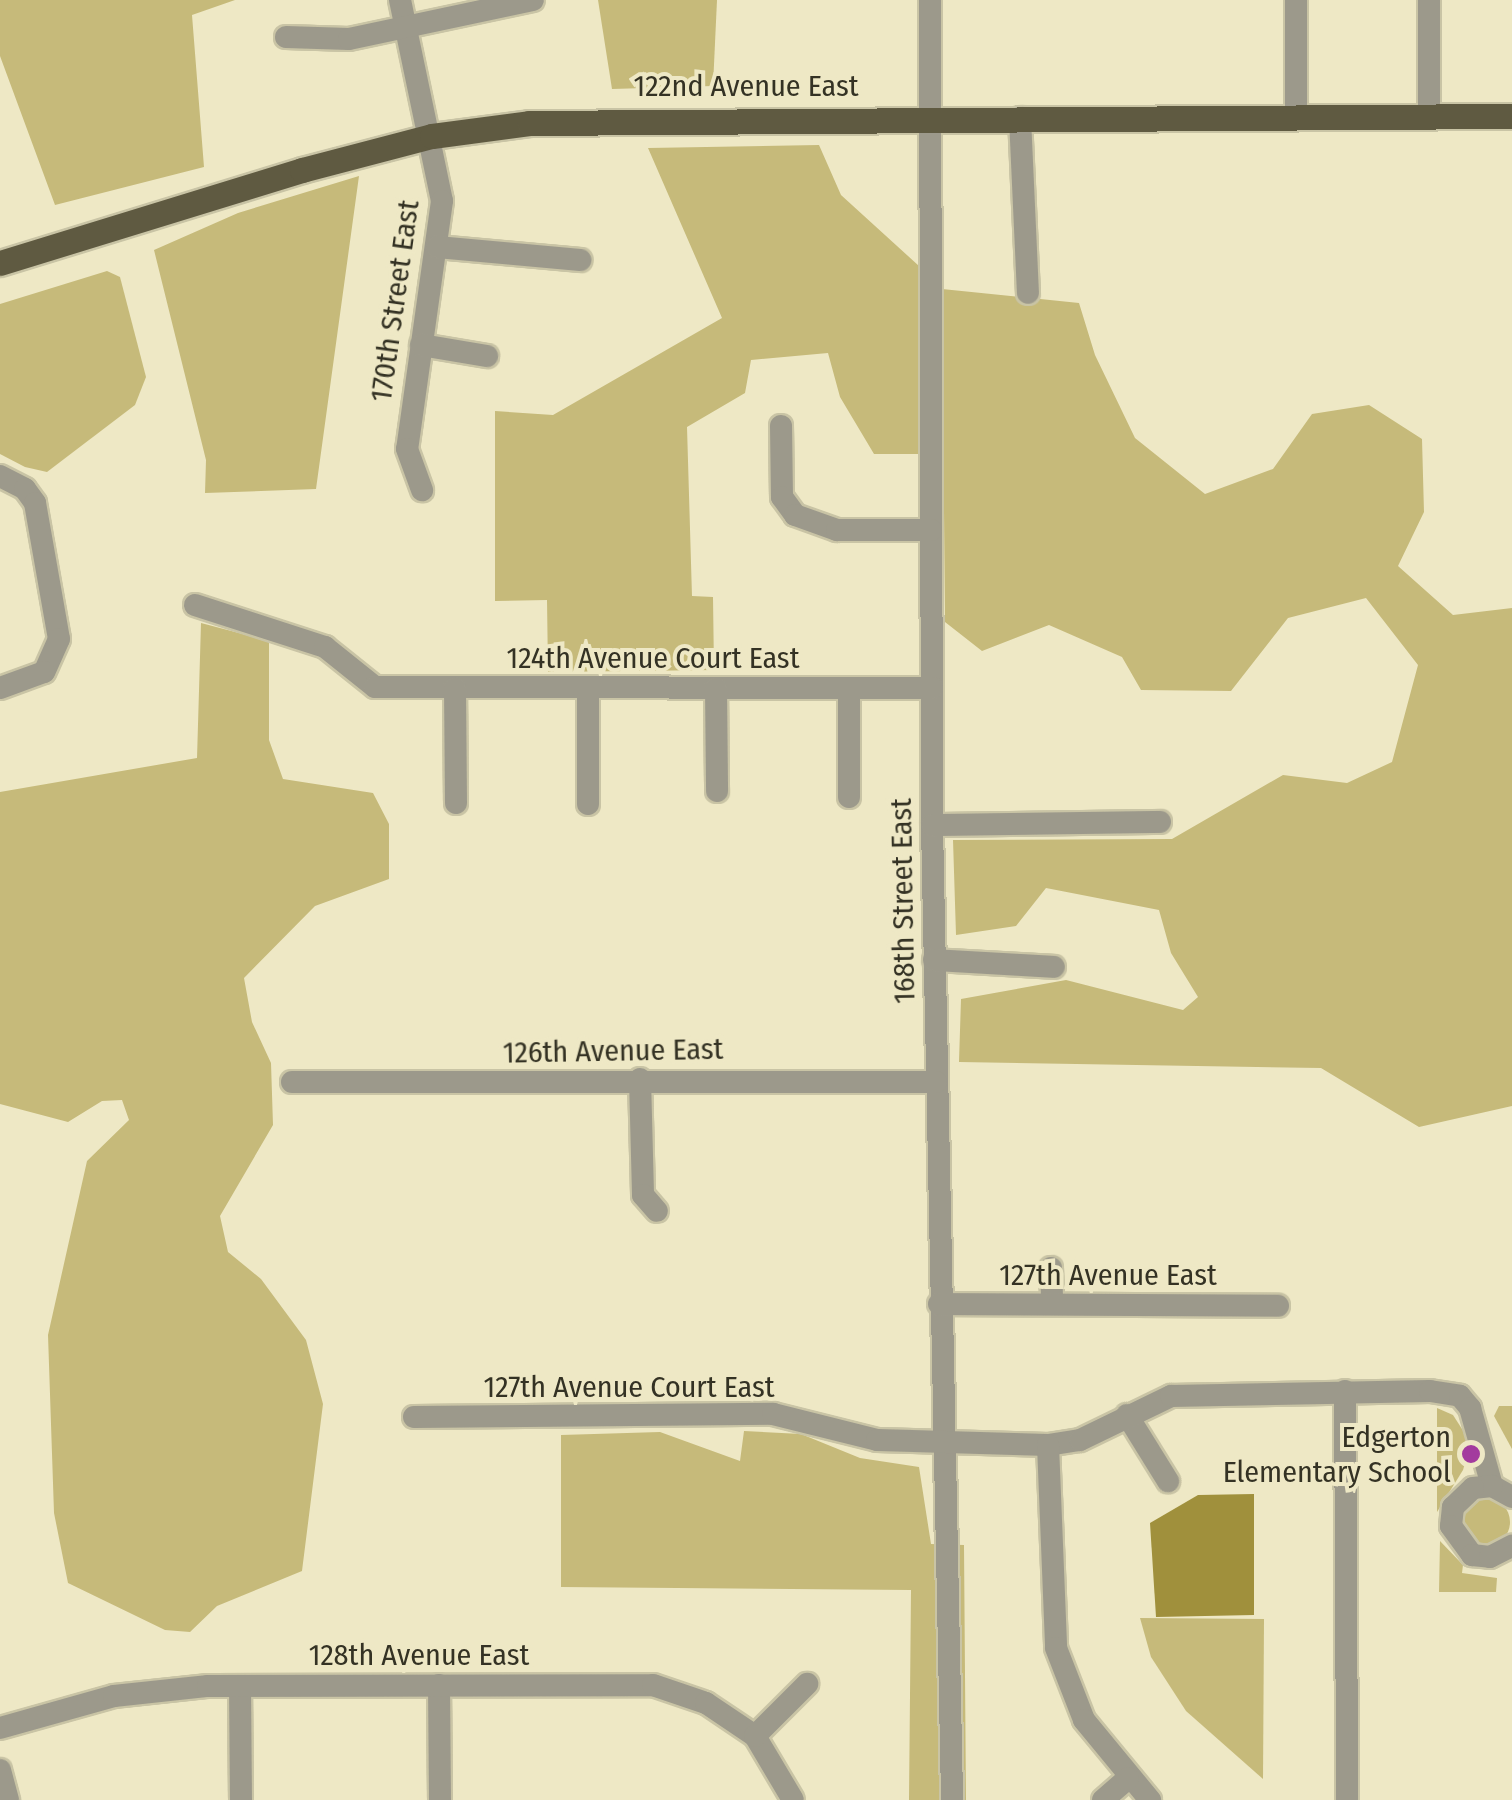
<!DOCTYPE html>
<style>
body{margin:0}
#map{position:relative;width:1512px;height:1800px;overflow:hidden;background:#eee8c5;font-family:"Fira Sans Condensed",sans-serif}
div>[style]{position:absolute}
.green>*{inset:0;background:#c6ba7a}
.round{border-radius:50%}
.water>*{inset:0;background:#a0903c}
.roads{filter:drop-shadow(2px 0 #c9c4a5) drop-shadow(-2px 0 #c9c4a5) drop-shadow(0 2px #c9c4a5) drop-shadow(0 -2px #c9c4a5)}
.minor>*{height:22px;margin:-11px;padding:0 11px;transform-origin:11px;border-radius:11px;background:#9c998b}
.major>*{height:25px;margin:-12.5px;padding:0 12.5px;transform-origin:12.5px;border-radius:12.5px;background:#5f5a41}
.dots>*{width:28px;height:28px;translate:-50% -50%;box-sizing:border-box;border:5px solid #eee8c5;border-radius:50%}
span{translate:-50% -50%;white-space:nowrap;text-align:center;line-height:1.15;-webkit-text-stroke:8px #eee8c5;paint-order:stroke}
.street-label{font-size:30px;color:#343224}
.poi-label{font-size:30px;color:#343224}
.right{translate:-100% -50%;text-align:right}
</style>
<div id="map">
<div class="green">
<div style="clip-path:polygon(0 0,235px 0,192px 15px,204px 167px,55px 205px,0 56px)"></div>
<div style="clip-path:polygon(598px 0,717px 0,713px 86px,612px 89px)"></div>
<div style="clip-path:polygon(819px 145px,841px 195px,919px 266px,918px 454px,874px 454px,840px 397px,828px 353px,751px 360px,745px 393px,687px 427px,692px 596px,713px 597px,714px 670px,548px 672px,547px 600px,495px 601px,495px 411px,553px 415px,722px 318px,648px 148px)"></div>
<div style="clip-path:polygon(359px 176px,316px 489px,205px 493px,206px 460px,154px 250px,238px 213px)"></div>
<div style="clip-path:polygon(107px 271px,120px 277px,146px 377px,135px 405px,47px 472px,25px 467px,0 454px,0 304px)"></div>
<div style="clip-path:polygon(942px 289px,1079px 303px,1095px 355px,1135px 438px,1205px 494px,1273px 469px,1312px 414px,1369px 405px,1422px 439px,1424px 512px,1398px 566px,1453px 615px,1512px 608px,1512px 1106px,1419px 1127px,1321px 1068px,959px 1062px,961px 999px,1066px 980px,1183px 1010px,1198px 997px,1171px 953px,1159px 910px,1046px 888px,1016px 926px,956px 935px,953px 840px,1172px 839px,1283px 775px,1347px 783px,1392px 762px,1418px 665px,1366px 598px,1288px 618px,1231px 691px,1141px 690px,1122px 657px,1049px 625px,982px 651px,945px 622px)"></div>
<div style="clip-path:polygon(201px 623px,269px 641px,269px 740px,283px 779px,373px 793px,389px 824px,389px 879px,315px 906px,244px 978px,252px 1022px,271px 1063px,273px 1125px,220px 1216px,228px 1252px,261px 1279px,306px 1340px,323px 1404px,302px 1571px,217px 1606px,190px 1632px,165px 1630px,68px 1583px,54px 1513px,48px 1335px,87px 1161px,129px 1120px,122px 1100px,102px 1101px,68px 1122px,0 1104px,0 792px,197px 758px)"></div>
<div style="clip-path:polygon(1499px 1406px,1512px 1406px,1512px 1449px,1494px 1416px)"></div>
<div style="clip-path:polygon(1437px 1408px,1453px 1415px,1471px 1443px,1463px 1470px,1437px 1512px)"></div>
<div style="clip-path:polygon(744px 1431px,801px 1434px,860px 1458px,919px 1467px,931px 1544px,964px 1545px,966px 1800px,909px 1800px,911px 1590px,561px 1587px,561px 1435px,660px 1432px,740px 1461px)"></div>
<div class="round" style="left:1462px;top:1498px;width:48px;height:48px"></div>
<div style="clip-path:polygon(1440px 1541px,1463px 1565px,1462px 1573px,1497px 1578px,1496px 1592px,1439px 1592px)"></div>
<div style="clip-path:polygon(1140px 1618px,1264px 1619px,1263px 1779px,1186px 1711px,1151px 1657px)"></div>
</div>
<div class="water">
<div style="clip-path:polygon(1254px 1494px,1254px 1615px,1156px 1617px,1150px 1523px,1198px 1495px)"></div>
</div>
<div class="roads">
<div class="minor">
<div style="left:400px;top:0;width:205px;rotate:78.2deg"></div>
<div style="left:442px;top:201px;width:250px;rotate:98deg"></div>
<div style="left:407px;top:449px;width:44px;rotate:69.9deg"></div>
<div style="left:930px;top:0;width:825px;rotate:89.86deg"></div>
<div style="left:932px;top:825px;width:975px;rotate:88.82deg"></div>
<div style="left:286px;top:37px;width:63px;rotate:1.8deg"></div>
<div style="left:349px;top:39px;width:188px;rotate:-12deg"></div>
<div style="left:1296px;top:117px;width:117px;rotate:-90deg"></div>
<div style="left:1429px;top:117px;width:117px;rotate:-90deg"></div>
<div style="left:1020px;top:118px;width:175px;rotate:87.4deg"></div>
<div style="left:437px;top:247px;width:144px;rotate:5.2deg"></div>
<div style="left:421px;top:345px;width:67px;rotate:9.5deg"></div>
<div style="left:781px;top:426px;width:71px;rotate:89.2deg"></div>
<div style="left:782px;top:497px;width:22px;rotate:54deg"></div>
<div style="left:795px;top:515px;width:45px;rotate:19.7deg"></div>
<div style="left:837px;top:530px;width:94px"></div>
<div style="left:0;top:476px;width:28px;rotate:27deg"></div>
<div style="left:25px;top:489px;width:17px;rotate:54deg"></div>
<div style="left:35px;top:503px;width:138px;rotate:80deg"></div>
<div style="left:59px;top:639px;width:36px;rotate:114deg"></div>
<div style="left:44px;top:672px;width:47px;rotate:160deg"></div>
<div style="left:195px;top:605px;width:137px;rotate:17.9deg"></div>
<div style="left:325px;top:647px;width:64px;rotate:38.7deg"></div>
<div style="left:375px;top:687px;width:557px;rotate:0.1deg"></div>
<div style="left:455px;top:688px;width:115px;rotate:89.5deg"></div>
<div style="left:588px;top:688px;width:116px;rotate:90deg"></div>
<div style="left:716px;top:688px;width:103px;rotate:89.4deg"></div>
<div style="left:849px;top:688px;width:109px;rotate:90deg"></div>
<div style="left:932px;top:825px;width:228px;rotate:-0.8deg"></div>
<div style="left:934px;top:960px;width:120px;rotate:3.3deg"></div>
<div style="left:640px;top:1079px;width:116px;rotate:88.5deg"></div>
<div style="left:643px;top:1195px;width:21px;rotate:49deg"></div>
<div style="left:292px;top:1082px;width:644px"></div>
<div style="left:1051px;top:1268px;width:36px;rotate:88deg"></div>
<div style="left:939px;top:1304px;width:339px;rotate:0.3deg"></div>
<div style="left:1345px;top:1391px;width:409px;rotate:89.7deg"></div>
<div style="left:1127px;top:1415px;width:78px;rotate:58.2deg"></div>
<div style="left:414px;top:1417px;width:359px;rotate:-0.5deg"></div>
<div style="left:773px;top:1414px;width:107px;rotate:14deg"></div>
<div style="left:877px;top:1440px;width:171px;rotate:1.7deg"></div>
<div style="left:1048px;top:1445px;width:32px;rotate:-9deg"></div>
<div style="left:1080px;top:1440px;width:101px;rotate:-25.8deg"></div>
<div style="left:1171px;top:1396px;width:259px;rotate:-1.1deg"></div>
<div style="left:1430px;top:1391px;width:30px;rotate:9deg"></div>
<div style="left:1460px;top:1396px;width:16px;rotate:50deg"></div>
<div style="left:1470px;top:1408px;width:81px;rotate:74.2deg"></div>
<div style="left:1048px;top:1445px;width:203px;rotate:87.7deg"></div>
<div style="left:1056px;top:1648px;width:77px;rotate:68.7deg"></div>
<div style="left:1084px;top:1720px;width:104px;rotate:50.5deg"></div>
<div style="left:1512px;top:1497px;width:23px;rotate:-151deg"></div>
<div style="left:1492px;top:1486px;width:19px;rotate:174deg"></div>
<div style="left:1473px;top:1488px;width:28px;rotate:136deg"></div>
<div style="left:1453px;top:1507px;width:19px;rotate:96deg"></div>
<div style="left:1451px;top:1526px;width:36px;rotate:54deg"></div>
<div style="left:1472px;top:1555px;width:18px;rotate:6deg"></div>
<div style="left:1490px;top:1557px;width:25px;rotate:-27deg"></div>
<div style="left:439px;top:1685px;width:115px;rotate:89.5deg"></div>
<div style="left:240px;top:1686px;width:114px;rotate:89.5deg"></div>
<div style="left:0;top:1728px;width:118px;rotate:-15.7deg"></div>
<div style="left:114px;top:1696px;width:95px;rotate:-6.1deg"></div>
<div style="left:208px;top:1686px;width:445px;rotate:-0.1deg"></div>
<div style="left:653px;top:1685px;width:56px;rotate:18.8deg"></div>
<div style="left:706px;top:1703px;width:59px;rotate:34deg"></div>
<div style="left:755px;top:1736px;width:74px;rotate:59.3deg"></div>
<div style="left:755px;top:1736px;width:74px;rotate:-45deg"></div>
<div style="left:0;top:1770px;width:31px;rotate:75deg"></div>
<div style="left:1103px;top:1800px;width:33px;rotate:-41deg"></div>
</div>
<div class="major">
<div style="left:0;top:263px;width:316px;rotate:-17.1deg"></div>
<div style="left:302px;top:170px;width:134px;rotate:-14.7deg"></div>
<div style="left:432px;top:136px;width:98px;rotate:-7.6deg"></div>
<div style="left:529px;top:123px;width:983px;rotate:-0.41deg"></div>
</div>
</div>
<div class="dots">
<div style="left:1471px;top:1454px;background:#a33b9e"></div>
</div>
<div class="street-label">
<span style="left:746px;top:86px">122nd Avenue East</span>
<span style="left:395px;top:301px;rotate:-82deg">170th Street East</span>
<span style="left:653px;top:658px">124th Avenue Court East</span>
<span style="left:903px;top:901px;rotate:-91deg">168th Street East</span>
<span style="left:613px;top:1051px;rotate:-1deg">126th Avenue East</span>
<span style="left:1108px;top:1275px">127th Avenue East</span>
<span style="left:629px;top:1387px">127th Avenue Court East</span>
<span style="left:419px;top:1655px">128th Avenue East</span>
</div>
<div class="poi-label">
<span class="right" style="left:1451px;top:1454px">Edgerton<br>Elementary School</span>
</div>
</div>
